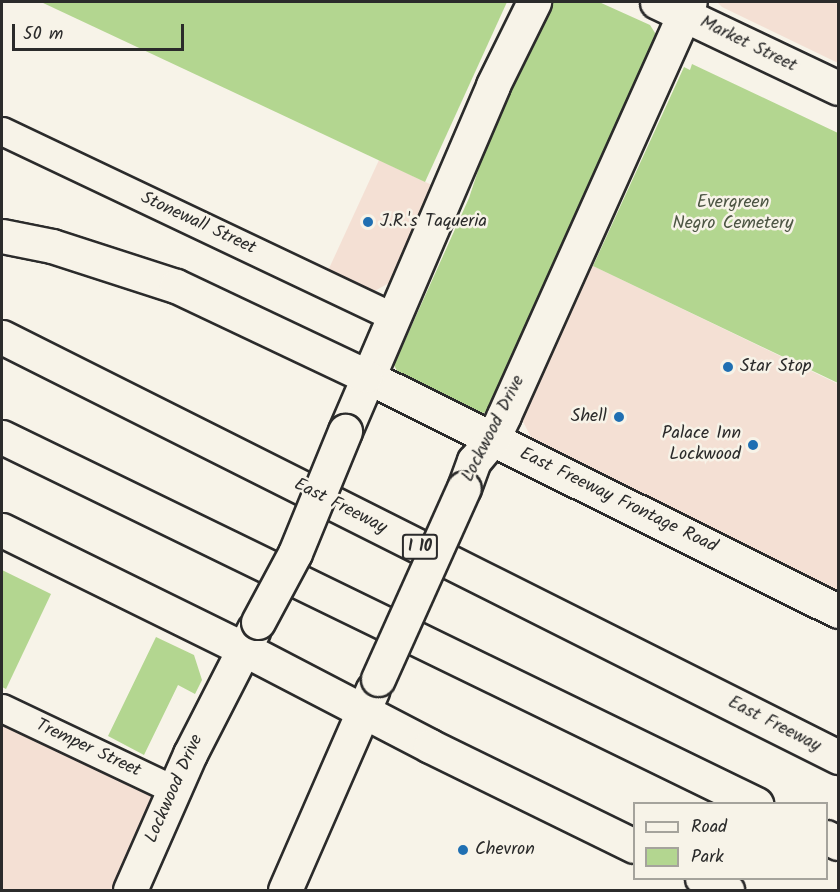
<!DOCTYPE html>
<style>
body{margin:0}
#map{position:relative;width:840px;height:892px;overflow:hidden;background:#f7f3e8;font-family:Kalam,sans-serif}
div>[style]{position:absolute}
.built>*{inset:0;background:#f4e0d4}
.green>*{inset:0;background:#b3d690}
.roads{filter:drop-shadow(2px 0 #2b2b2b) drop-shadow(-2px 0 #2b2b2b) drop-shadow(0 2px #2b2b2b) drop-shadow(0 -2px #2b2b2b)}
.minor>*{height:27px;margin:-13.5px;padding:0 13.5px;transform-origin:13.5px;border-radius:13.5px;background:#f7f3e8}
.tertiary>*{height:33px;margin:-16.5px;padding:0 16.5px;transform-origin:16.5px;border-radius:16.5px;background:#f7f3e8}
.secondary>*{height:33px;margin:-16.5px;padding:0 16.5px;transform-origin:16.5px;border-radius:16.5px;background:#f7f3e8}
.motorway>*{height:33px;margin:-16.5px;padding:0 16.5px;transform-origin:16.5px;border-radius:16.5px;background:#f7f3e8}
.bridges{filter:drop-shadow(2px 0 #2b2b2b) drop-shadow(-2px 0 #2b2b2b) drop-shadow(0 2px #2b2b2b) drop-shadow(0 -2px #2b2b2b)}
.secondary-bridge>*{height:33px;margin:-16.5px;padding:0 16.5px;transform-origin:16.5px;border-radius:16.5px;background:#f7f3e8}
.dots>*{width:16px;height:16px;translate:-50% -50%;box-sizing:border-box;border:3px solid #f7f3e8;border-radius:50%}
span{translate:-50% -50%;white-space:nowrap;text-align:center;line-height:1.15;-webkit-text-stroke:5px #f7f3e8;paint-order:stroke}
.shield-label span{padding:2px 4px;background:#f7f3e8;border:2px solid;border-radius:4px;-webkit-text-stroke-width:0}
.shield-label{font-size:16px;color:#2b2b2b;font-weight:700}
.street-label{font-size:18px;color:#2b2b2b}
.park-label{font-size:18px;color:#4d5644}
.poi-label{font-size:18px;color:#2b2b2b}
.left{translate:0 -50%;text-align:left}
.right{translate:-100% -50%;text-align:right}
.frame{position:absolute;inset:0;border:3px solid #2b2b2b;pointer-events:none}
.legend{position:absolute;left:633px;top:802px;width:195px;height:78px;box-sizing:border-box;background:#f7f3e8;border:2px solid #a5a39c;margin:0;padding:8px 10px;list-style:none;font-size:18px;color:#2b2b2b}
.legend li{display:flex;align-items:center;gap:12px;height:30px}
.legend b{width:30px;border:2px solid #a5a39c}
.scale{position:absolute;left:12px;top:24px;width:172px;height:27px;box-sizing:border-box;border:3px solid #2b2b2b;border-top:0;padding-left:8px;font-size:18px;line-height:21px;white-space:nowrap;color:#2b2b2b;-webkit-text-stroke:4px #f7f3e8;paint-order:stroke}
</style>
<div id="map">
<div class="built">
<div style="clip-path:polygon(717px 2px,838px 2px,838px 63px,722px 7px)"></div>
<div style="clip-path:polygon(379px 160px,434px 186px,389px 283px,371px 293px,326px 275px)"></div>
<div style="clip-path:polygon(585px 262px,838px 384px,838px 592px,542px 447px,531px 437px,519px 414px)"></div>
<div style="clip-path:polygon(2px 722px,161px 798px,120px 890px,2px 890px)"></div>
</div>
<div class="green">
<div style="clip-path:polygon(41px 2px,507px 2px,425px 182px)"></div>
<div style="clip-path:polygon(548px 2px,599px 2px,650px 25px,657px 36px,516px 355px,487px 412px,482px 413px,397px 371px,394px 365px,469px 198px,503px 95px)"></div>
<div style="clip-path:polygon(692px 64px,838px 133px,838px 383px,593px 266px,684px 67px,690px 70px)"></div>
<div style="clip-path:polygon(2px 570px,51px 594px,6px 689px,2px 687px)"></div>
<div style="clip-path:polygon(156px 637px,194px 655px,202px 680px,195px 694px,178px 685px,144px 755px,108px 736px)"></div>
</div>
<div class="roads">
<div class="minor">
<div style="left:2px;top:131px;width:434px;rotate:25.4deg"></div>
<div style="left:2px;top:708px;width:191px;rotate:25.4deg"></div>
</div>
<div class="tertiary">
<div style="left:657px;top:2px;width:200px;rotate:25.4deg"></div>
</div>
<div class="secondary">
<div style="left:366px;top:376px;width:527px;rotate:26.47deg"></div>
<div style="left:345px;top:431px;width:376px;rotate:-66.8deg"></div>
<div style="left:493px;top:85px;width:93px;rotate:-63.7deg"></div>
<div style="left:464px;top:488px;width:29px;rotate:-70deg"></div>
<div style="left:474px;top:461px;width:30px;rotate:-50deg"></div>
<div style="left:493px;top:438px;width:25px;rotate:-64deg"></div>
<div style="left:504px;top:415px;width:453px;rotate:-65.8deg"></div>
<div style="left:242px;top:648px;width:212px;rotate:27.5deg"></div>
<div style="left:430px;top:746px;width:227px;rotate:26.1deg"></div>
<div style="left:702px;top:878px;width:28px;rotate:26deg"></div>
<div style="left:130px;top:890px;width:149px;rotate:-66.2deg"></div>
<div style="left:190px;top:754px;width:140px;rotate:-62.9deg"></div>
<div style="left:285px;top:890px;width:219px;rotate:-66.4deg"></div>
</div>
<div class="motorway">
<div style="left:2px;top:236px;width:51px;rotate:11.3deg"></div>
<div style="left:52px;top:246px;width:130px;rotate:17.9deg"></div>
<div style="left:176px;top:286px;width:210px;rotate:25.3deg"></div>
<div style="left:2px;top:337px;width:936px;rotate:26.67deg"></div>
<div style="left:2px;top:437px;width:839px;rotate:25.95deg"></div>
<div style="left:2px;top:530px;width:267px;rotate:26.2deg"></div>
<div style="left:826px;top:837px;width:13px;rotate:27deg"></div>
</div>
</div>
<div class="bridges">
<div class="secondary-bridge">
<div style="left:258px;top:622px;width:78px;rotate:-61.8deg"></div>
<div style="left:295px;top:553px;width:132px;rotate:-67.7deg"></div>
<div style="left:378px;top:679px;width:209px;rotate:-65.8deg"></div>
</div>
</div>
<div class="dots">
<div style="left:368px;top:222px;background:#1f6fb2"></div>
<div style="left:728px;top:367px;background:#1f6fb2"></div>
<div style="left:619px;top:417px;background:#1f6fb2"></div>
<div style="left:753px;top:445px;background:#1f6fb2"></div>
<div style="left:463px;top:850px;background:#1f6fb2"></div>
</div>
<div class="shield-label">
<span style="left:420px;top:547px">I 10</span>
</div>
<div class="street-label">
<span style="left:748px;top:45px;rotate:26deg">Market Street</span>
<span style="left:198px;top:224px;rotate:25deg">Stonewall Street</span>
<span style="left:494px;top:429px;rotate:-63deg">Lockwood Drive</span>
<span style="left:618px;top:501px;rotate:26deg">East Freeway Frontage Road</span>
<span style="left:340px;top:507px;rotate:27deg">East Freeway</span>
<span style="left:774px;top:725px;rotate:27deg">East Freeway</span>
<span style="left:88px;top:749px;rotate:25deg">Tremper Street</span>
<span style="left:175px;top:789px;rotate:-66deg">Lockwood Drive</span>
</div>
<div class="park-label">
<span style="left:733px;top:214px">Evergreen<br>Negro Cemetery</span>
</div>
<div class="poi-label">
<span class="left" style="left:380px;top:222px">J.R.'s Taqueria</span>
<span class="left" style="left:740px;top:367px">Star Stop</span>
<span class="right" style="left:607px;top:417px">Shell</span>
<span class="right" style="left:741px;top:445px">Palace Inn<br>Lockwood</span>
<span class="left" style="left:475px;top:850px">Chevron</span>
</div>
<div class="frame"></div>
<ul class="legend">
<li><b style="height:8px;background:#f7f3e8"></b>Road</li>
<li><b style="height:16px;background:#b3d690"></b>Park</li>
</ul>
<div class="scale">50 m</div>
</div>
